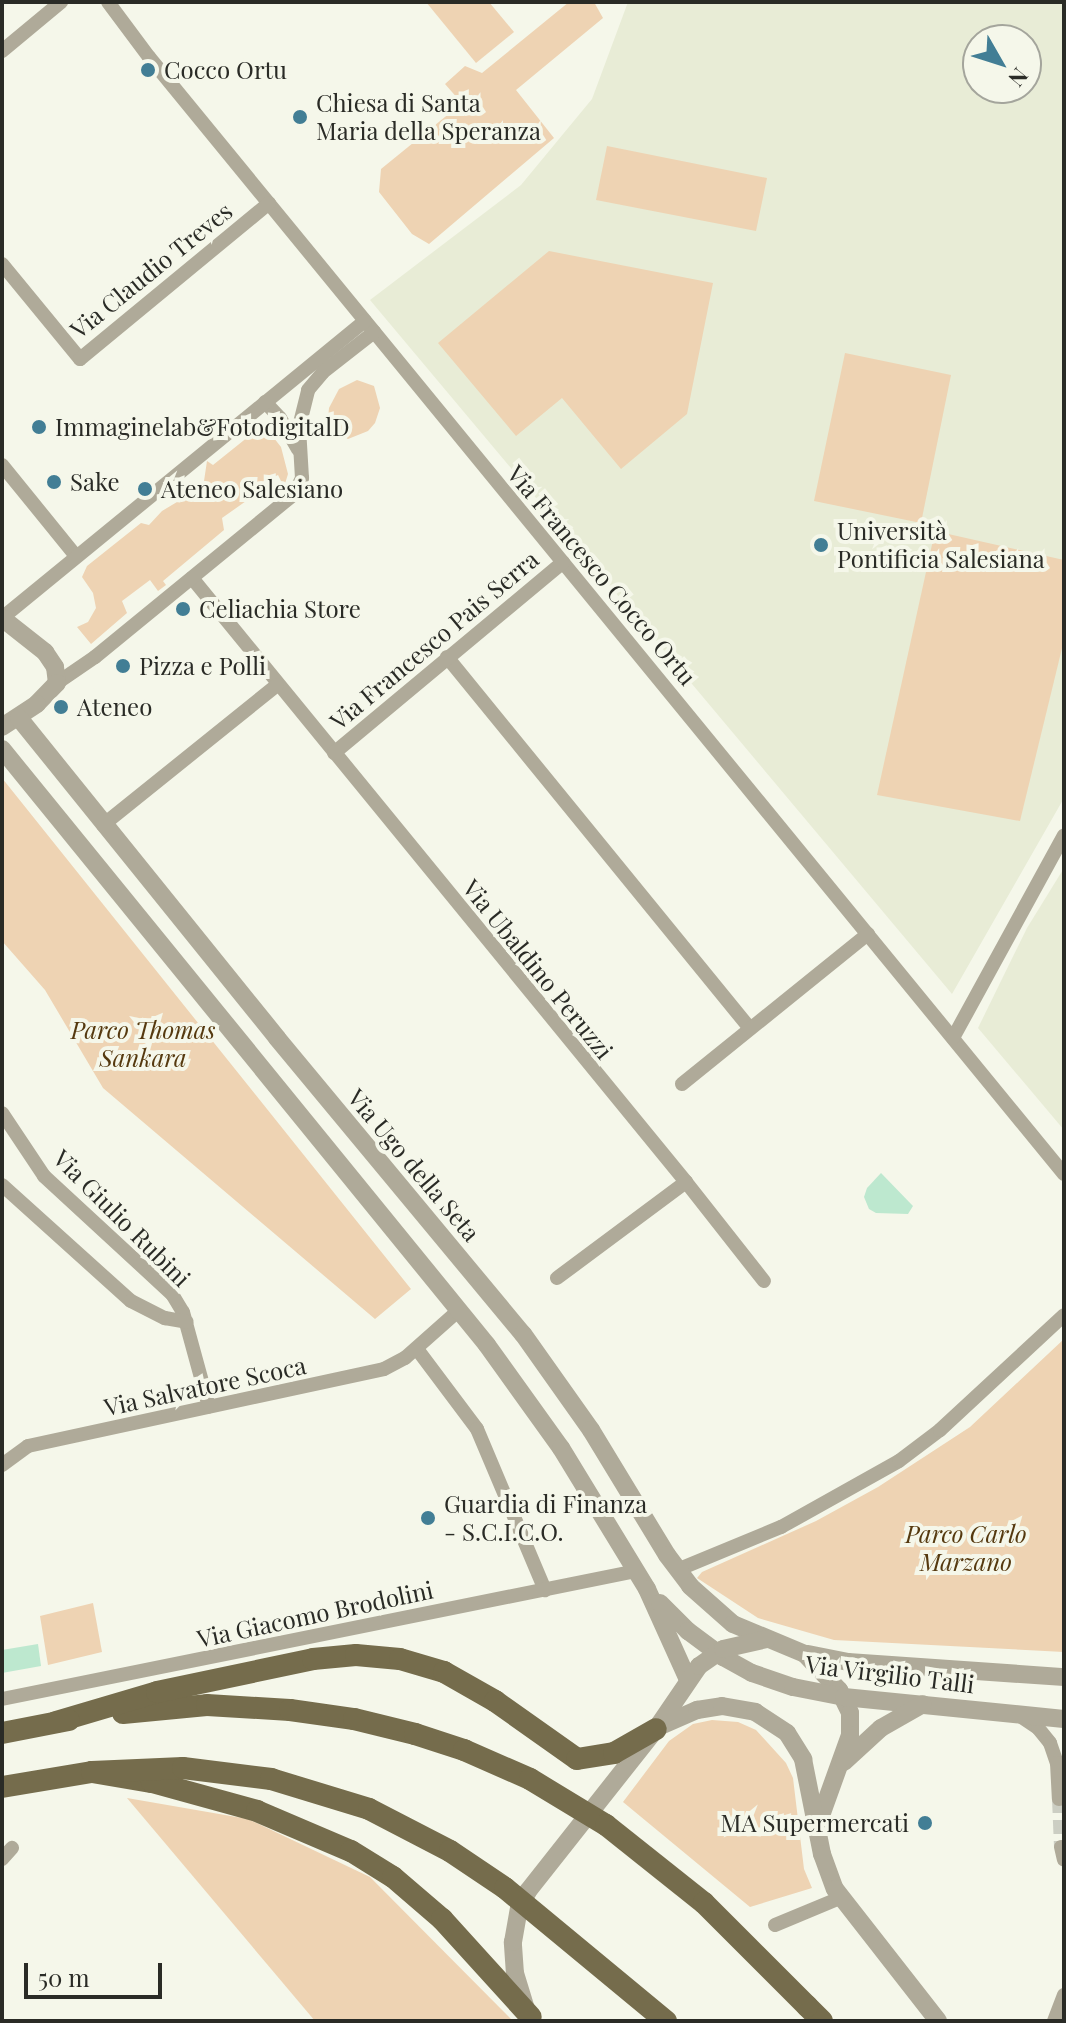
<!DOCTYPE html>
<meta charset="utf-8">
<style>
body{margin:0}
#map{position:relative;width:1066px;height:2023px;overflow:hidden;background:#f5f7ea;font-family:"Playfair Display",serif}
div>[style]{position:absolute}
.built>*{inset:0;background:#e8ecd6}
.green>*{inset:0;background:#eed3b3}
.water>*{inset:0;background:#bde8cf}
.minor-tunnel>*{height:14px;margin-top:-7px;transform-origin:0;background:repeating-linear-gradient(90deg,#cccec3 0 14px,transparent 0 21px)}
.minor>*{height:14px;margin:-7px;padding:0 7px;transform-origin:7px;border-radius:7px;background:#afaa99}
.tertiary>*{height:18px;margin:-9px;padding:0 9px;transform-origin:9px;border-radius:9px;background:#afaa99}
.primary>*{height:22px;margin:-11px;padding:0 11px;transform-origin:11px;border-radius:11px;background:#756c4c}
.primary-bridge>*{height:22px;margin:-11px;padding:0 11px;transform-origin:11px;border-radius:11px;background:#756c4c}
.dots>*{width:22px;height:22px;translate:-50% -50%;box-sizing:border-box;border:4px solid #f5f7ea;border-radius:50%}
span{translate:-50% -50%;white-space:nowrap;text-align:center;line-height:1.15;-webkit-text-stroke:8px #f5f7ea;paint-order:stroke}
.poi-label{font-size:24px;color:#2a2b26}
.left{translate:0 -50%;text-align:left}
.right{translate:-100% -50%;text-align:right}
.street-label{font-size:24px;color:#2a2b26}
.park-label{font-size:24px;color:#55390f;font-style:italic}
.frame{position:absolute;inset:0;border:4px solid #2a2b26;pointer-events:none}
.north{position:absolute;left:962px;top:24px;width:80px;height:80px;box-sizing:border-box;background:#f5f7ea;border:2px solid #a4a59c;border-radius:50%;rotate:129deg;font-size:22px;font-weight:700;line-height:32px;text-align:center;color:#2a2b26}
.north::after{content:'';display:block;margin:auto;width:28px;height:36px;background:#427e95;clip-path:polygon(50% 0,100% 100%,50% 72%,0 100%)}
.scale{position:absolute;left:24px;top:1963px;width:138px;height:36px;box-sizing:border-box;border:4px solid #2a2b26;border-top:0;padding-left:10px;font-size:24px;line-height:28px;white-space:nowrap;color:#2a2b26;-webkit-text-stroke:6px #f5f7ea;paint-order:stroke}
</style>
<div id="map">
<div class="built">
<div style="clip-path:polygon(evenodd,628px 2px,1064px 2px,1064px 798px,952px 994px,370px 300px,521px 185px,592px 99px,628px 2px,978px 40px,1026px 40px,1026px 88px,978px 88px,978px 40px)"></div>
<div style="clip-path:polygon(1064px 868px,1064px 1130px,978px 1028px,1027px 928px)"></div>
</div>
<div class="green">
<div style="clip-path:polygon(426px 2px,489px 2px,514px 32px,476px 63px)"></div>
<div style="clip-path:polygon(569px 2px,594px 2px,603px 18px,516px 90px,554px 138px,429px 244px,412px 234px,379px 192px,381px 169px,456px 108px,459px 100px,445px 84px,465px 66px,482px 73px)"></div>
<div style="clip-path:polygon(607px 146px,767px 178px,756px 231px,596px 200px)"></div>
<div style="clip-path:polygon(549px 251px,713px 283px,687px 414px,621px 469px,562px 398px,516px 436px,438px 343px)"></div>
<div style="clip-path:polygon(845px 353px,951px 375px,921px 523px,814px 501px)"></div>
<div style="clip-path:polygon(357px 380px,374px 386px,380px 408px,375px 423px,368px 431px,348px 439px,332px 430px,328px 419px,329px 408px,339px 389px)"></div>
<div style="clip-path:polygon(259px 428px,270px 433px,281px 447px,288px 474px,284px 487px,278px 475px,258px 484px,259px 492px,222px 518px,224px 530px,163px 581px,166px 585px,158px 591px,150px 580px,122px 601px,127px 613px,91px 644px,77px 627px,88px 622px,96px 608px,93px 593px,82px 577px,87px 566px,141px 523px,149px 525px,162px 511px,182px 499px,178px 491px,190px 481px,193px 489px,204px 481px,207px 461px,213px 465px)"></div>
<div style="clip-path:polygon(935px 531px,1064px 560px,1064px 640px,1020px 821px,877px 795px)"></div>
<div style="clip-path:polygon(2px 778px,411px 1289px,375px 1319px,103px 1088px,45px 990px,2px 941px)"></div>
<div style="clip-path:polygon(1064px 1339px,1064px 1652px,834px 1640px,758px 1618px,697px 1578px,702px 1572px,816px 1521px,878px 1487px,970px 1427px)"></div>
<div style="clip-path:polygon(93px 1603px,102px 1652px,48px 1665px,40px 1616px)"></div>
<div style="clip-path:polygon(712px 1720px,738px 1722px,756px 1730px,786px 1763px,793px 1778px,804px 1869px,812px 1888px,750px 1907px,623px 1802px,669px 1741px,693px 1724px)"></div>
<div style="clip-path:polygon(127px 1798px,248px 1819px,370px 1877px,513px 2021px,315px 2021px)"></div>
</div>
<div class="water">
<div style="clip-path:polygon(881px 1173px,913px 1206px,908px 1214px,876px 1213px,869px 1209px,864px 1197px,867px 1188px)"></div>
<div style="clip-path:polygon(38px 1644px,41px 1666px,2px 1673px,2px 1650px)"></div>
</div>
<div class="minor-tunnel">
<div style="left:1059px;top:1799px;width:48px;rotate:87.6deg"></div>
</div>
<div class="minor">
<div style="left:108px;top:2px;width:69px;rotate:53.3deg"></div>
<div style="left:149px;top:57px;width:1444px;rotate:50.68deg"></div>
<div style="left:2px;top:51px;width:77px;rotate:-39.7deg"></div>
<div style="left:2px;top:264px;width:123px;rotate:50.6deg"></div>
<div style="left:80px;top:359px;width:245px;rotate:-39.5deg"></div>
<div style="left:265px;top:402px;width:22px;rotate:47deg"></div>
<div style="left:280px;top:418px;width:36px;rotate:60deg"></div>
<div style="left:2px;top:465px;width:117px;rotate:50.9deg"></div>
<div style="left:192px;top:578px;width:780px;rotate:50.72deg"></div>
<div style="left:686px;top:1182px;width:126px;rotate:51.8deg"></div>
<div style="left:2px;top:618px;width:469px;rotate:-39.3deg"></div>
<div style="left:447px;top:657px;width:479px;rotate:50.8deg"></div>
<div style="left:57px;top:683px;width:46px;rotate:-34.4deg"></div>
<div style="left:95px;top:657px;width:257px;rotate:-39.3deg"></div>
<div style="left:294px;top:494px;width:18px;rotate:-63deg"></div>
<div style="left:302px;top:478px;width:51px;rotate:-93.4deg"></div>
<div style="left:299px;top:427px;width:38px;rotate:-76deg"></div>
<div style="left:308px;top:390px;width:23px;rotate:-50deg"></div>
<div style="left:323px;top:372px;width:65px;rotate:-38.1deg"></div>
<div style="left:334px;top:753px;width:298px;rotate:-39.8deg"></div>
<div style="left:103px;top:825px;width:223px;rotate:-38.8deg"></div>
<div style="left:953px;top:1038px;width:231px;rotate:-61.3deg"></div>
<div style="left:682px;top:1084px;width:239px;rotate:-38.9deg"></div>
<div style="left:2px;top:1113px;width:76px;rotate:56.3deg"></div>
<div style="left:44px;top:1176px;width:174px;rotate:42.7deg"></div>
<div style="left:172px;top:1294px;width:21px;rotate:59deg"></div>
<div style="left:183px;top:1312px;width:98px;rotate:74.7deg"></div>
<div style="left:2px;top:1185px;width:173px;rotate:42deg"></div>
<div style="left:131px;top:1301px;width:38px;rotate:27deg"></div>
<div style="left:165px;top:1318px;width:22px;rotate:10deg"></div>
<div style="left:557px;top:1278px;width:161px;rotate:-36.7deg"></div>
<div style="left:417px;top:1349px;width:100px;rotate:53.1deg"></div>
<div style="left:477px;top:1429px;width:175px;rotate:67.1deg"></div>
<div style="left:2px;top:1465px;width:32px;rotate:-36deg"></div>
<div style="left:28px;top:1446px;width:364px;rotate:-12.2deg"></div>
<div style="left:384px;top:1369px;width:24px;rotate:-28deg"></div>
<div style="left:405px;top:1358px;width:72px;rotate:-41.6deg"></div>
<div style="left:677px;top:1570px;width:113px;rotate:-22.5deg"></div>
<div style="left:781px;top:1527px;width:135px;rotate:-29.2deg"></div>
<div style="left:899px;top:1461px;width:51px;rotate:-37.1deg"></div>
<div style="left:940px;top:1430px;width:169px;rotate:-42.8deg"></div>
<div style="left:2px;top:1699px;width:647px;rotate:-11.41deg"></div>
<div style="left:1020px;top:1716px;width:22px;rotate:34deg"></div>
<div style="left:1038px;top:1728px;width:19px;rotate:51deg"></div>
<div style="left:1050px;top:1743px;width:21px;rotate:71deg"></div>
<div style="left:1057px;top:1763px;width:36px;rotate:87deg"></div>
<div style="left:1061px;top:1847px;width:13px;rotate:77deg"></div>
<div style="left:2px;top:1859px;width:15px;rotate:-48deg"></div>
<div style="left:775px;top:1925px;width:70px;rotate:-22.6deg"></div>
<div style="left:1054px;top:2021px;width:28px;rotate:-69deg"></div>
</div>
<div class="tertiary">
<div style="left:2px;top:618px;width:55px;rotate:38.3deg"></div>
<div style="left:45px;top:652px;width:18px;rotate:56deg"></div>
<div style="left:55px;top:667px;width:16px;rotate:83deg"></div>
<div style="left:57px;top:683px;width:29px;rotate:134deg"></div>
<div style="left:37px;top:704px;width:42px;rotate:146.7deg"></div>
<div style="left:19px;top:718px;width:411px;rotate:51.1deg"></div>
<div style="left:277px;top:1038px;width:385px;rotate:50.3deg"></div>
<div style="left:523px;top:1334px;width:118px;rotate:54.7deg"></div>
<div style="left:591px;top:1430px;width:146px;rotate:58.7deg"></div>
<div style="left:667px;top:1555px;width:39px;rotate:53deg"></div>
<div style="left:690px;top:1586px;width:57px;rotate:41.5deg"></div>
<div style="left:733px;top:1624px;width:78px;rotate:22.6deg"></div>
<div style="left:805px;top:1654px;width:50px;rotate:46.6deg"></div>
<div style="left:839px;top:1690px;width:25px;rotate:64deg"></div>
<div style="left:850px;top:1713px;width:22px;rotate:90deg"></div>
<div style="left:850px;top:1735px;width:95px;rotate:109.8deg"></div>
<div style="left:2px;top:749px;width:768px;rotate:50.86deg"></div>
<div style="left:487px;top:1345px;width:127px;rotate:54.3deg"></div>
<div style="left:561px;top:1448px;width:165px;rotate:58.6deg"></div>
<div style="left:647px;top:1589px;width:100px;rotate:65.7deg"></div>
<div style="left:660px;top:1603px;width:40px;rotate:45deg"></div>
<div style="left:688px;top:1631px;width:44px;rotate:36.6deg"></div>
<div style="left:723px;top:1657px;width:33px;rotate:29deg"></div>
<div style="left:752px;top:1673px;width:43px;rotate:18.9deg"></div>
<div style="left:793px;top:1687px;width:52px;rotate:11.1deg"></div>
<div style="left:844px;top:1697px;width:221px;rotate:5.7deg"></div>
<div style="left:808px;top:1654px;width:41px;rotate:11.3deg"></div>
<div style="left:848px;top:1662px;width:217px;rotate:4deg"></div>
<div style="left:658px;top:1727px;width:43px;rotate:-23.6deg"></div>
<div style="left:697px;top:1710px;width:25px;rotate:-9deg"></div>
<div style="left:722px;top:1706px;width:34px;rotate:10deg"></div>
<div style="left:755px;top:1712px;width:38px;rotate:33deg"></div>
<div style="left:787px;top:1733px;width:31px;rotate:58deg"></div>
<div style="left:803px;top:1759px;width:97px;rotate:78.7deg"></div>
<div style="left:822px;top:1854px;width:37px;rotate:70deg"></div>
<div style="left:835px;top:1889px;width:167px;rotate:52deg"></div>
<div style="left:844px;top:1762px;width:50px;rotate:-42.6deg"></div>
<div style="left:881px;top:1728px;width:48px;rotate:-29.7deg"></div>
<div style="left:525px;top:2006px;width:34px;rotate:-107deg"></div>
<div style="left:515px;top:1974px;width:32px;rotate:-94deg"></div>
<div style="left:513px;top:1942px;width:35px;rotate:-80deg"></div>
<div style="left:519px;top:1908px;width:19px;rotate:-62deg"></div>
<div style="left:528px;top:1891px;width:206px;rotate:-51.7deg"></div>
<div style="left:656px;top:1729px;width:76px;rotate:-55.7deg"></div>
<div style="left:699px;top:1666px;width:29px;rotate:-35deg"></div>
<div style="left:723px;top:1649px;width:45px;rotate:-12.8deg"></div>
</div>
<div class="primary">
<div style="left:123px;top:1713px;width:84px;rotate:-5.4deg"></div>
<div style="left:207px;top:1705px;width:83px;rotate:3.4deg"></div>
<div style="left:290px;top:1710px;width:65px;rotate:8deg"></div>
<div style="left:354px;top:1719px;width:63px;rotate:13.8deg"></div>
<div style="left:56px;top:1722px;width:105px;rotate:-16.5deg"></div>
<div style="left:157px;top:1692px;width:159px;rotate:-11.9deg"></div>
<div style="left:313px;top:1659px;width:43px;rotate:-5.3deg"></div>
<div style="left:356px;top:1655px;width:44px;rotate:5.2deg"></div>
<div style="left:400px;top:1659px;width:46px;rotate:16.5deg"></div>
<div style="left:444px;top:1672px;width:59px;rotate:29.6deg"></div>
<div style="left:495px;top:1701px;width:100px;rotate:35.3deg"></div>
<div style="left:577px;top:1759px;width:37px;rotate:-9deg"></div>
<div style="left:614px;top:1753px;width:48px;rotate:-29.7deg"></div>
<div style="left:2px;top:1733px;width:68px;rotate:-11deg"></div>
<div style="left:92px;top:1772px;width:61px;rotate:9.5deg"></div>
<div style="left:152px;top:1782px;width:109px;rotate:15.4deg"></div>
<div style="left:257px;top:1811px;width:102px;rotate:23.1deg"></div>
<div style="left:351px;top:1851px;width:49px;rotate:31.8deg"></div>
<div style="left:393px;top:1877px;width:65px;rotate:40.6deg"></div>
<div style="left:442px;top:1919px;width:132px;rotate:47.8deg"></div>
<div style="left:2px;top:1787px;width:91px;rotate:-9.5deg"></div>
<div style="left:92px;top:1772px;width:91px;rotate:-2.5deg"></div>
<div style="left:183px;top:1768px;width:89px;rotate:7.1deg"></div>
<div style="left:271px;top:1779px;width:102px;rotate:17deg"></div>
<div style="left:807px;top:2006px;width:21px;rotate:45deg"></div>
</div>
<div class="primary-bridge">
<div style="left:415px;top:1734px;width:52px;rotate:18.1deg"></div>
<div style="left:464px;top:1750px;width:72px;rotate:23.7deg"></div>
<div style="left:530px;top:1779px;width:89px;rotate:31.2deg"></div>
<div style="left:606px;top:1825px;width:125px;rotate:38.5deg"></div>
<div style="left:704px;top:1903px;width:146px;rotate:45deg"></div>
<div style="left:369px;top:1809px;width:91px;rotate:27.4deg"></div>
<div style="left:450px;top:1851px;width:66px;rotate:33.9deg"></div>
<div style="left:505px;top:1888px;width:209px;rotate:39.6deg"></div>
</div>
<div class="dots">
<div style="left:148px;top:70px;background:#427e95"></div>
<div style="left:300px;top:117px;background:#427e95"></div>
<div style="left:39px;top:427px;background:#427e95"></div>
<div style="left:54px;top:482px;background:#427e95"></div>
<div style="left:145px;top:489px;background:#427e95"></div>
<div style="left:821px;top:545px;background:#427e95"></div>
<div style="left:183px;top:609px;background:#427e95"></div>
<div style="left:123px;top:666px;background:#427e95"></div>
<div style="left:61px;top:707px;background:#427e95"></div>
<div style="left:428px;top:1518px;background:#427e95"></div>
<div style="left:925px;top:1823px;background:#427e95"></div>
</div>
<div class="poi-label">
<span class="left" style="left:164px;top:70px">Cocco Ortu</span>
<span class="left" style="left:316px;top:117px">Chiesa di Santa<br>Maria della Speranza</span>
<span class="left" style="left:55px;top:427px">Immaginelab&amp;FotodigitalD</span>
<span class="left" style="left:70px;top:482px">Sake</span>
<span class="left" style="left:161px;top:489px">Ateneo Salesiano</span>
<span class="left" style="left:837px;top:545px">Università<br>Pontificia Salesiana</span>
<span class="left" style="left:199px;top:609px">Celiachia Store</span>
<span class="left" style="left:139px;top:666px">Pizza e Polli</span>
<span class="left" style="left:77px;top:707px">Ateneo</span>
<span class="left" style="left:444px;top:1518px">Guardia di Finanza<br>- S.C.I.C.O.</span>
<span class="right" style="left:909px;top:1823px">MA Supermercati</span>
</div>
<div class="street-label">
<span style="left:151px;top:270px;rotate:-39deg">Via Claudio Treves</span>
<span style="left:602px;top:575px;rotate:50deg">Via Francesco Cocco Ortu</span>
<span style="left:434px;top:640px;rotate:-40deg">Via Francesco Pais Serra</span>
<span style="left:538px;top:969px;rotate:51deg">Via Ubaldino Peruzzi</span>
<span style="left:414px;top:1165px;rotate:50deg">Via Ugo della Seta</span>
<span style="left:122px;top:1218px;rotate:45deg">Via Giulio Rubini</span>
<span style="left:205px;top:1386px;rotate:-12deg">Via Salvatore Scoca</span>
<span style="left:315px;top:1614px;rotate:-12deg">Via Giacomo Brodolini</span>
<span style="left:890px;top:1674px;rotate:7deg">Via Virgilio Talli</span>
</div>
<div class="park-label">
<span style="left:143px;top:1044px">Parco Thomas<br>Sankara</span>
<span style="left:966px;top:1548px">Parco Carlo<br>Marzano</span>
</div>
<div class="frame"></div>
<div class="north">N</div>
<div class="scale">50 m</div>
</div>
